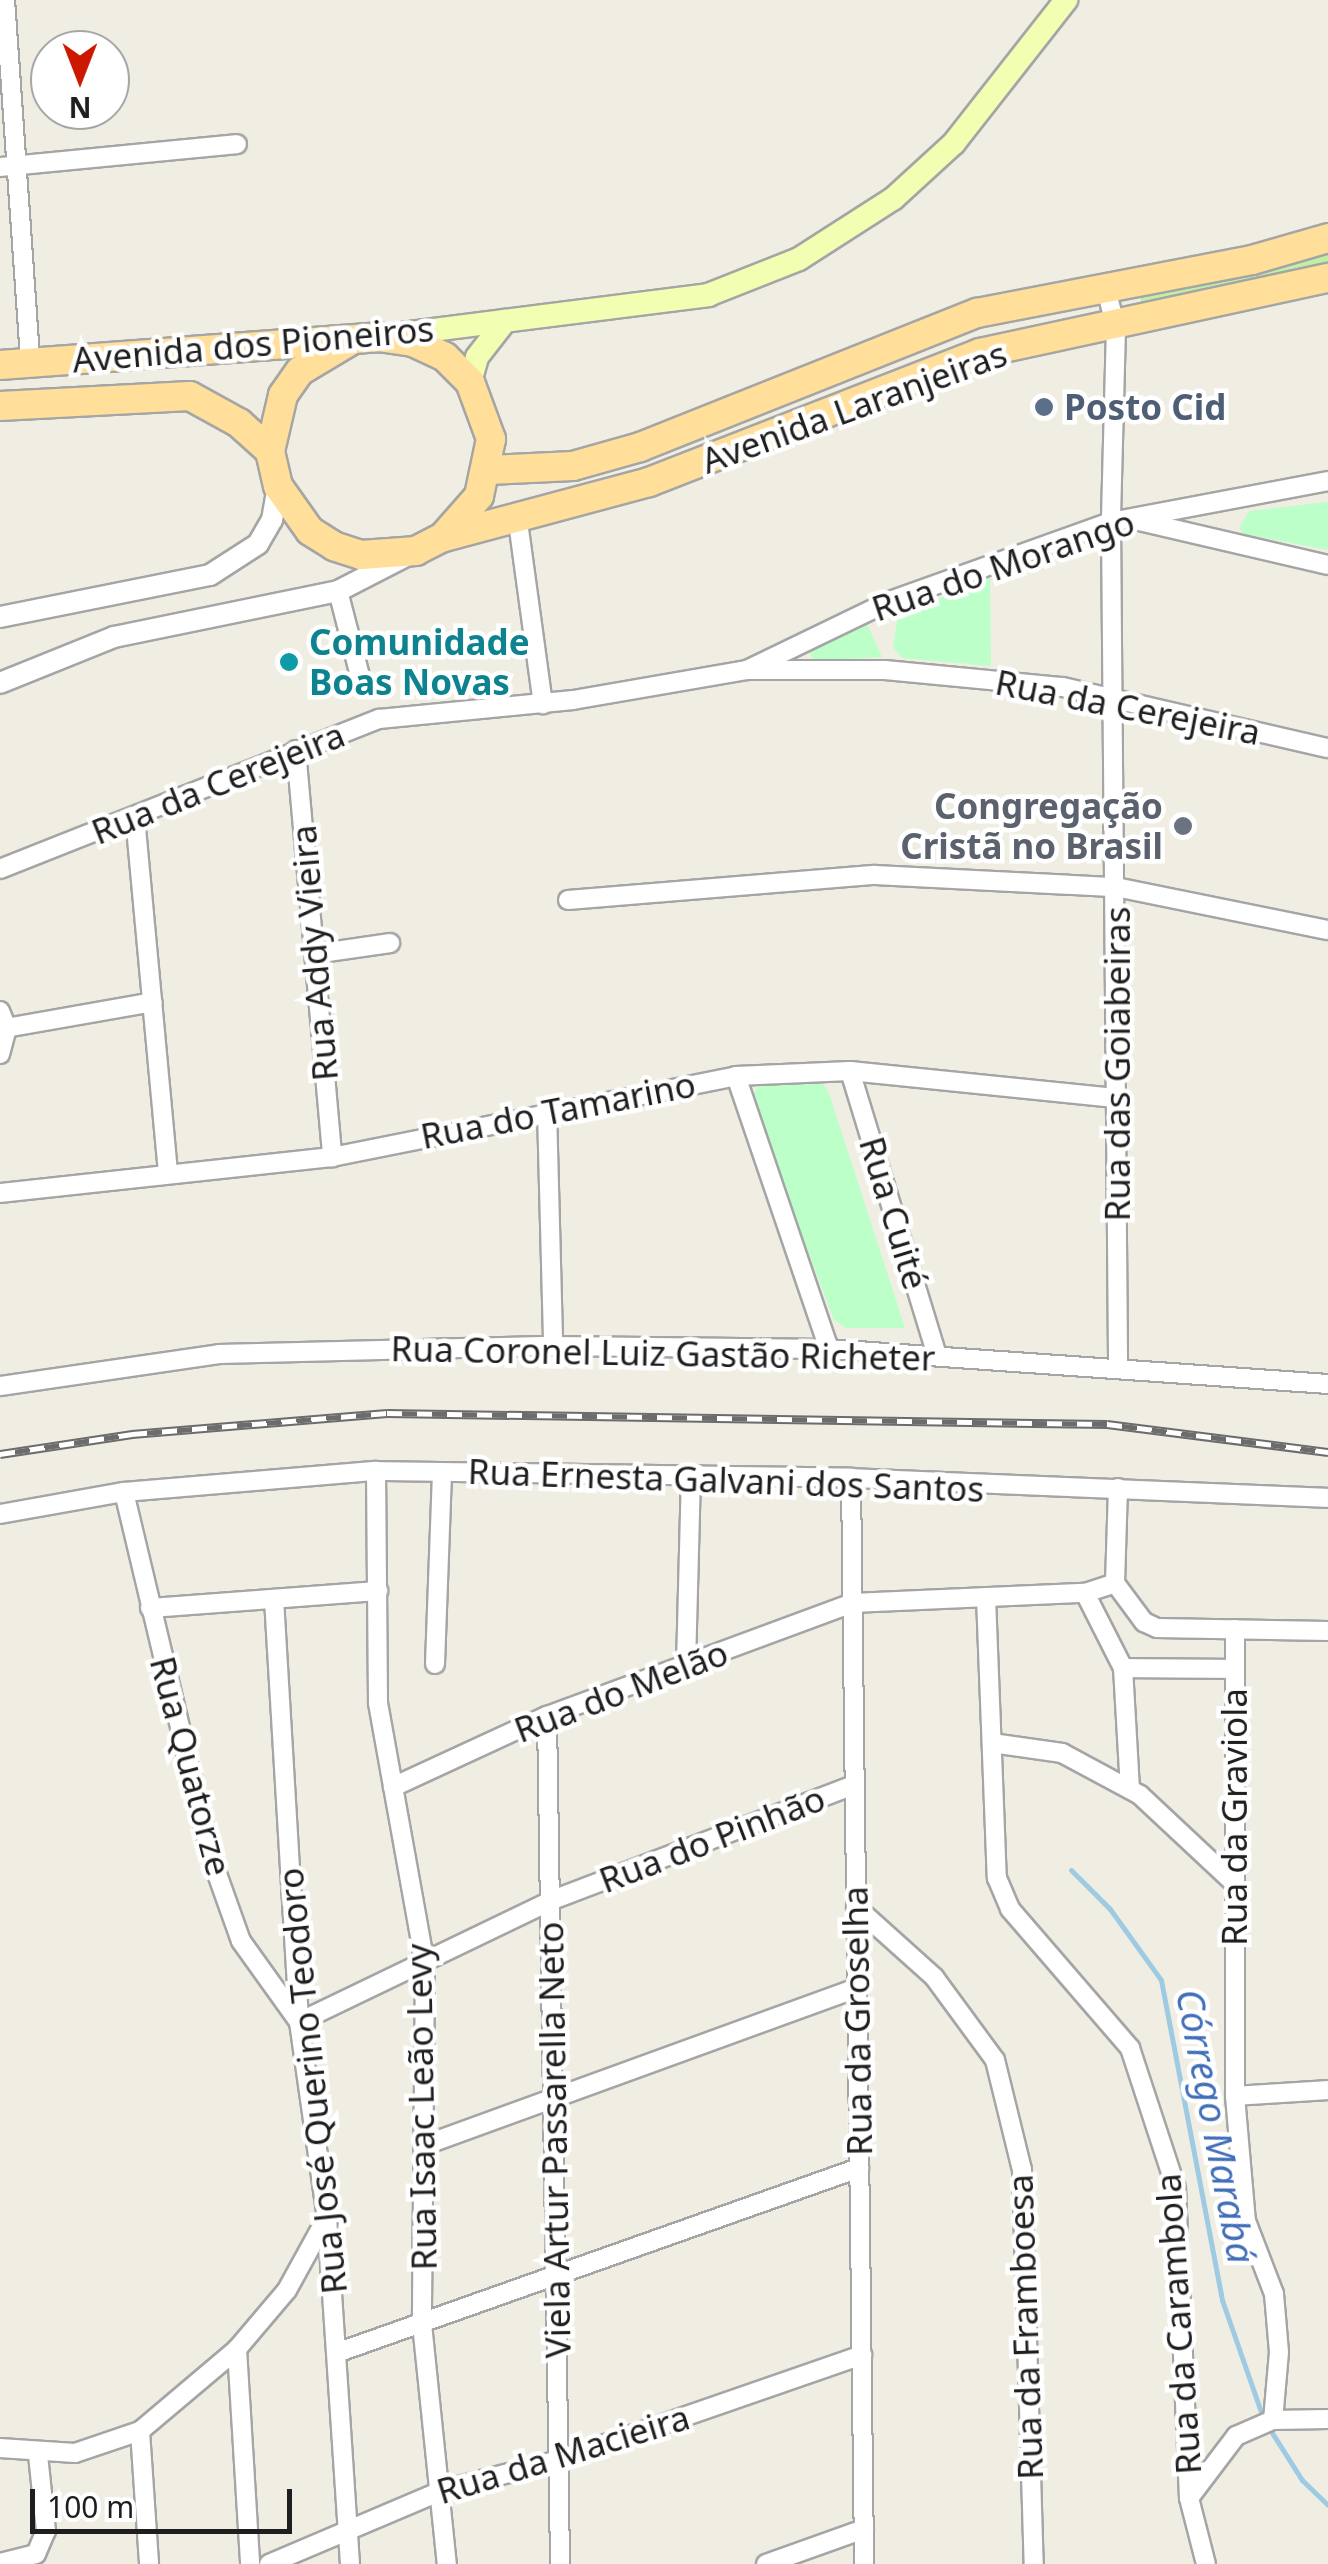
<!DOCTYPE html>
<meta charset="utf-8">
<style>
body{margin:0}
#map{position:relative;width:1328px;height:2564px;overflow:hidden;background:#f0eee3;font-family:"Noto Sans",sans-serif}
div>[style]{position:absolute}
.grass>*{inset:0;background:#c0f0a4}
.park>*{inset:0;background:#bcffc9}
.stream>*{height:5px;margin:-2.5px;padding:0 2.5px;transform-origin:2.5px;border-radius:2.5px;background:#9fcbe2}
.roads{filter:drop-shadow(2px 0 #a5a5a5) drop-shadow(-2px 0 #a5a5a5) drop-shadow(0 2px #a5a5a5) drop-shadow(0 -2px #a5a5a5)}
.minor>*{height:18px;margin:-9px;padding:0 9px;transform-origin:9px;border-radius:9px;background:#fff}
.tertiary>*{height:20px;margin:-10px;padding:0 10px;transform-origin:10px;border-radius:10px;background:#fff}
.secondary>*{height:22px;margin:-11px;padding:0 11px;transform-origin:11px;border-radius:11px;background:#f2ffb3}
.primary>*{height:28px;margin:-14px;padding:0 14px;transform-origin:14px;border-radius:14px;background:#ffdf9a}
.rail>*{height:9px;margin-top:-4.5px;transform-origin:0;background:repeating-linear-gradient(90deg,#fff 0 15px,#6c6c6c 0 30px);box-sizing:border-box;border-block:2px solid #6c6c6c}
.dots>*{width:28px;height:28px;translate:-50% -50%;box-sizing:border-box;border:5px solid #fff;border-radius:50%}
span{translate:-50% -50%;white-space:nowrap;text-align:center;line-height:1.15;-webkit-text-stroke:9px #fff;paint-order:stroke}
.street-label{font-size:35px;color:#1e1e1e}
.service-label{font-size:35px;color:#4e5e75;font-weight:700}
.left{translate:0 -50%;text-align:left}
.culture-label{font-size:35px;color:#0d838f;font-weight:700}
.worship-label{font-size:35px;color:#5b616d;font-weight:700}
.right{translate:-100% -50%;text-align:right}
.water-label{font-size:38px;color:#416eb8;font-style:italic}
.north{position:absolute;left:30px;top:30px;width:100px;height:100px;box-sizing:border-box;background:#fff;border:2px solid #a5a5a5;border-radius:50%;rotate:180deg;font-size:28px;font-weight:700;line-height:40px;text-align:center;color:#1e1e1e}
.north::after{content:'';display:block;margin:auto;width:35px;height:45px;background:#cd1800;clip-path:polygon(50% 0,100% 100%,50% 72%,0 100%)}
.scale{position:absolute;left:30px;top:2489px;width:262px;height:45px;box-sizing:border-box;border:5px solid #1e1e1e;border-top:0;padding-left:12px;font-size:30px;line-height:35px;white-space:nowrap;color:#1e1e1e;-webkit-text-stroke:8px #fff;paint-order:stroke}
</style>
<div id="map">
<div class="grass">
<div style="clip-path:polygon(1328px 246px,1328px 262px,1235px 289px,1143px 304px,1135px 290px)"></div>
</div>
<div class="park">
<div style="clip-path:polygon(1328px 502px,1328px 550px,1244px 534px,1239px 528px,1249px 511px)"></div>
<div style="clip-path:polygon(990px 572px,991px 666px,902px 658px,893px 647px,897px 620px)"></div>
<div style="clip-path:polygon(867px 624px,882px 657px,814px 661px,810px 654px,819px 642px)"></div>
<div style="clip-path:polygon(762px 1081px,823px 1084px,829px 1093px,905px 1328px,846px 1328px,834px 1320px,750px 1099px)"></div>
</div>
<div class="stream">
<div style="left:1071px;top:1870px;width:55px;rotate:45deg"></div>
<div style="left:1110px;top:1909px;width:87px;rotate:54.3deg"></div>
<div style="left:1161px;top:1980px;width:326px;rotate:79.2deg"></div>
<div style="left:1222px;top:2300px;width:125px;rotate:70.8deg"></div>
<div style="left:1269px;top:2428px;width:62px;rotate:57.6deg"></div>
<div style="left:1302px;top:2480px;width:36px;rotate:44deg"></div>
</div>
<div class="roads">
<div class="minor">
<div style="left:5px;top:0;width:363px;rotate:86deg"></div>
<div style="left:0;top:167px;width:238px;rotate:-5.5deg"></div>
<div style="left:1105px;top:286px;width:42px;rotate:75deg"></div>
<div style="left:1116px;top:327px;width:195px;rotate:91.5deg"></div>
<div style="left:1111px;top:522px;width:843px;rotate:89.52deg"></div>
<div style="left:1135px;top:520px;width:198px;rotate:13.1deg"></div>
<div style="left:518px;top:522px;width:184px;rotate:82.2deg"></div>
<div style="left:338px;top:591px;width:92px;rotate:75.5deg"></div>
<div style="left:747px;top:670px;width:159px;rotate:-25.8deg"></div>
<div style="left:890px;top:601px;width:235px;rotate:-19.7deg"></div>
<div style="left:1111px;top:522px;width:221px;rotate:-10.7deg"></div>
<div style="left:296px;top:750px;width:409px;rotate:84.9deg"></div>
<div style="left:135px;top:817px;width:358px;rotate:84.7deg"></div>
<div style="left:0;top:869px;width:408px;rotate:-21.6deg"></div>
<div style="left:379px;top:719px;width:195px;rotate:-5.6deg"></div>
<div style="left:573px;top:700px;width:177px;rotate:-9.8deg"></div>
<div style="left:747px;top:670px;width:138px"></div>
<div style="left:885px;top:670px;width:179px;rotate:5.5deg"></div>
<div style="left:1063px;top:687px;width:272px;rotate:13deg"></div>
<div style="left:568px;top:900px;width:308px;rotate:-4.7deg"></div>
<div style="left:875px;top:875px;width:241px;rotate:2.9deg"></div>
<div style="left:1116px;top:887px;width:216px;rotate:11.5deg"></div>
<div style="left:314px;top:954px;width:77px;rotate:-8.2deg"></div>
<div style="left:0;top:1011px;width:18px;rotate:68deg"></div>
<div style="left:7px;top:1028px;width:27px;rotate:105deg"></div>
<div style="left:0;top:1029px;width:155px;rotate:-10deg"></div>
<div style="left:850px;top:1071px;width:297px;rotate:73deg"></div>
<div style="left:736px;top:1076px;width:288px;rotate:71.2deg"></div>
<div style="left:547px;top:1110px;width:236px;rotate:88.5deg"></div>
<div style="left:0;top:1193px;width:334px;rotate:-6.2deg"></div>
<div style="left:332px;top:1157px;width:412px;rotate:-11.3deg"></div>
<div style="left:736px;top:1076px;width:114px;rotate:-2.5deg"></div>
<div style="left:850px;top:1071px;width:269px;rotate:5.8deg"></div>
<div style="left:0;top:1386px;width:221px;rotate:-8.3deg"></div>
<div style="left:219px;top:1354px;width:334px;rotate:-1.4deg"></div>
<div style="left:553px;top:1346px;width:276px;rotate:0.6deg"></div>
<div style="left:829px;top:1349px;width:500px;rotate:4.01deg"></div>
<div style="left:376px;top:1471px;width:232px;rotate:89.5deg"></div>
<div style="left:378px;top:1703px;width:265px;rotate:79.8deg"></div>
<div style="left:425px;top:1964px;width:360px;rotate:90.5deg"></div>
<div style="left:422px;top:2324px;width:241px;rotate:84.1deg"></div>
<div style="left:851px;top:1478px;width:1086px;rotate:89.31deg"></div>
<div style="left:124px;top:1492px;width:372px;rotate:76.6deg"></div>
<div style="left:210px;top:1854px;width:92px;rotate:70.4deg"></div>
<div style="left:241px;top:1941px;width:100px;rotate:54.4deg"></div>
<div style="left:299px;top:2022px;width:279px;rotate:-25.7deg"></div>
<div style="left:550px;top:1901px;width:325px;rotate:-20.9deg"></div>
<div style="left:0;top:1514px;width:126px;rotate:-10.1deg"></div>
<div style="left:124px;top:1492px;width:253px;rotate:-4.8deg"></div>
<div style="left:376px;top:1471px;width:475px;rotate:0.8deg"></div>
<div style="left:851px;top:1478px;width:477px;rotate:2.4deg"></div>
<div style="left:1115px;top:1583px;width:95px;rotate:-88.2deg"></div>
<div style="left:1085px;top:1593px;width:84px;rotate:63.1deg"></div>
<div style="left:1123px;top:1668px;width:110px;rotate:0.5deg"></div>
<div style="left:986px;top:1597px;width:281px;rotate:87.8deg"></div>
<div style="left:997px;top:1878px;width:34px;rotate:67deg"></div>
<div style="left:1010px;top:1909px;width:184px;rotate:49.2deg"></div>
<div style="left:1130px;top:2048px;width:147px;rotate:71.8deg"></div>
<div style="left:1176px;top:2188px;width:310px;rotate:87.6deg"></div>
<div style="left:1189px;top:2498px;width:68px;rotate:75.6deg"></div>
<div style="left:274px;top:1599px;width:424px;rotate:86.6deg"></div>
<div style="left:299px;top:2022px;width:198px;rotate:81.9deg"></div>
<div style="left:327px;top:2218px;width:347px;rotate:86.2deg"></div>
<div style="left:150px;top:1608px;width:229px;rotate:-4.3deg"></div>
<div style="left:1235px;top:1629px;width:467px;rotate:90deg"></div>
<div style="left:1235px;top:2096px;width:125px;rotate:85deg"></div>
<div style="left:1246px;top:2221px;width:78px;rotate:69deg"></div>
<div style="left:1274px;top:2294px;width:58px;rotate:85.1deg"></div>
<div style="left:1279px;top:2352px;width:68px;rotate:95deg"></div>
<div style="left:435px;top:1664px;width:192px;rotate:-87.9deg"></div>
<div style="left:686px;top:1665px;width:189px;rotate:-88.5deg"></div>
<div style="left:1123px;top:1668px;width:121px;rotate:86.7deg"></div>
<div style="left:547px;top:1716px;width:848px;rotate:89.12deg"></div>
<div style="left:992px;top:1743px;width:71px;rotate:8.1deg"></div>
<div style="left:1062px;top:1753px;width:89px;rotate:28.3deg"></div>
<div style="left:1140px;top:1795px;width:129px;rotate:43.1deg"></div>
<div style="left:393px;top:1787px;width:170px;rotate:-24.8deg"></div>
<div style="left:547px;top:1716px;width:325px;rotate:-20.3deg"></div>
<div style="left:852px;top:1603px;width:233px;rotate:-2.5deg"></div>
<div style="left:1085px;top:1593px;width:32px;rotate:-18deg"></div>
<div style="left:1115px;top:1583px;width:49px;rotate:53.4deg"></div>
<div style="left:1144px;top:1622px;width:14px;rotate:25deg"></div>
<div style="left:1157px;top:1628px;width:171px;rotate:1deg"></div>
<div style="left:856px;top:1907px;width:105px;rotate:41.9deg"></div>
<div style="left:934px;top:1977px;width:103px;rotate:53.7deg"></div>
<div style="left:995px;top:2060px;width:113px;rotate:76.2deg"></div>
<div style="left:1022px;top:2170px;width:394px;rotate:88.3deg"></div>
<div style="left:1235px;top:2096px;width:93px;rotate:-3.7deg"></div>
<div style="left:428px;top:2144px;width:456px;rotate:-20deg"></div>
<div style="left:237px;top:2349px;width:215px;rotate:86.5deg"></div>
<div style="left:339px;top:2352px;width:552px;rotate:-19.49deg"></div>
<div style="left:140px;top:2431px;width:133px;rotate:86.1deg"></div>
<div style="left:0;top:2448px;width:75px;rotate:3.8deg"></div>
<div style="left:75px;top:2453px;width:69px;rotate:-18.7deg"></div>
<div style="left:140px;top:2431px;width:127px;rotate:-40.2deg"></div>
<div style="left:237px;top:2349px;width:77px;rotate:-49.7deg"></div>
<div style="left:287px;top:2290px;width:81px;rotate:-61.2deg"></div>
<div style="left:1189px;top:2498px;width:78px;rotate:-52.8deg"></div>
<div style="left:1236px;top:2436px;width:40px;rotate:-23.4deg"></div>
<div style="left:1273px;top:2420px;width:55px;rotate:-1deg"></div>
<div style="left:0;top:2563px;width:37px;rotate:-14deg"></div>
<div style="left:36px;top:2554px;width:25px;rotate:-67deg"></div>
<div style="left:46px;top:2531px;width:76px;rotate:-96deg"></div>
<div style="left:269px;top:2564px;width:189px;rotate:-23deg"></div>
<div style="left:443px;top:2490px;width:120px;rotate:-14.5deg"></div>
<div style="left:559px;top:2460px;width:321px;rotate:-19.1deg"></div>
<div style="left:766px;top:2564px;width:104px;rotate:-19.7deg"></div>
</div>
<div class="tertiary">
<div style="left:0;top:617px;width:214px;rotate:-11.3deg"></div>
<div style="left:210px;top:575px;width:57px;rotate:-32.9deg"></div>
<div style="left:258px;top:544px;width:28px;rotate:-60deg"></div>
<div style="left:272px;top:520px;width:35px;rotate:-80deg"></div>
<div style="left:0;top:683px;width:123px;rotate:-22deg"></div>
<div style="left:114px;top:637px;width:229px;rotate:-11.6deg"></div>
<div style="left:338px;top:591px;width:81px;rotate:-27.2deg"></div>
</div>
<div class="secondary">
<div style="left:393px;top:335px;width:318px;rotate:-7.2deg"></div>
<div style="left:708px;top:295px;width:98px;rotate:-21.6deg"></div>
<div style="left:799px;top:259px;width:113px;rotate:-32.7deg"></div>
<div style="left:894px;top:198px;width:81px;rotate:-42.5deg"></div>
<div style="left:954px;top:143px;width:182px;rotate:-51.9deg"></div>
<div style="left:470px;top:382px;width:26px;rotate:-74deg"></div>
<div style="left:477px;top:357px;width:46px;rotate:-52.1deg"></div>
</div>
<div class="primary">
<div style="left:0;top:365px;width:379px;rotate:-4.2deg"></div>
<div style="left:378px;top:337px;width:35px;rotate:8deg"></div>
<div style="left:413px;top:342px;width:35px;rotate:25deg"></div>
<div style="left:445px;top:357px;width:35px;rotate:45deg"></div>
<div style="left:470px;top:382px;width:61px;rotate:69.8deg"></div>
<div style="left:491px;top:439px;width:58px;rotate:101.9deg"></div>
<div style="left:479px;top:496px;width:55px;rotate:131.3deg"></div>
<div style="left:443px;top:537px;width:30px;rotate:153deg"></div>
<div style="left:416px;top:551px;width:55px;rotate:175.8deg"></div>
<div style="left:361px;top:555px;width:28px;rotate:-162deg"></div>
<div style="left:334px;top:546px;width:28px;rotate:-148deg"></div>
<div style="left:310px;top:531px;width:55px;rotate:-125.4deg"></div>
<div style="left:278px;top:486px;width:36px;rotate:-103deg"></div>
<div style="left:270px;top:451px;width:57px;rotate:-76.9deg"></div>
<div style="left:283px;top:395px;width:29px;rotate:-55deg"></div>
<div style="left:300px;top:371px;width:58px;rotate:-31deg"></div>
<div style="left:0;top:406px;width:190px;rotate:-3deg"></div>
<div style="left:190px;top:396px;width:56px;rotate:28.9deg"></div>
<div style="left:239px;top:423px;width:42px;rotate:42.1deg"></div>
<div style="left:489px;top:470px;width:84px;rotate:-2.7deg"></div>
<div style="left:573px;top:466px;width:70px;rotate:-15.8deg"></div>
<div style="left:640px;top:447px;width:363px;rotate:-21.7deg"></div>
<div style="left:977px;top:313px;width:280px;rotate:-10.9deg"></div>
<div style="left:1252px;top:260px;width:79px;rotate:-16.1deg"></div>
<div style="left:444px;top:537px;width:212px;rotate:-15deg"></div>
<div style="left:649px;top:482px;width:355px;rotate:-21.3deg"></div>
<div style="left:980px;top:353px;width:356px;rotate:-12.2deg"></div>
</div>
</div>
<div class="rail">
<div style="left:0;top:1454px;width:134px;rotate:-8.6deg"></div>
<div style="left:132px;top:1434px;width:256px;rotate:-4.7deg"></div>
<div style="left:387px;top:1413px;width:720px;rotate:0.88deg"></div>
<div style="left:1107px;top:1424px;width:223px;rotate:7.2deg"></div>
</div>
<div class="dots">
<div style="left:1044px;top:407px;background:#5c6f8a"></div>
<div style="left:289px;top:662px;background:#0f9aa8"></div>
<div style="left:1183px;top:826px;background:#6b7280"></div>
</div>
<div class="street-label">
<span style="left:253px;top:344px;rotate:-5deg">Avenida dos Pioneiros</span>
<span style="left:854px;top:407px;rotate:-20deg">Avenida Laranjeiras</span>
<span style="left:1003px;top:565px;rotate:-19deg">Rua do Morango</span>
<span style="left:1128px;top:707px;rotate:11deg">Rua da Cerejeira</span>
<span style="left:218px;top:783px;rotate:-22deg">Rua da Cerejeira</span>
<span style="left:314px;top:953px;rotate:-95deg">Rua Addy Vieira</span>
<span style="left:1117px;top:1064px;rotate:-90deg">Rua das Goiabeiras</span>
<span style="left:558px;top:1110px;rotate:-11deg">Rua do Tamarino</span>
<span style="left:894px;top:1213px;rotate:73deg">Rua Cuité</span>
<span style="left:663px;top:1353px;rotate:1deg">Rua Coronel Luiz Gastão Richeter</span>
<span style="left:726px;top:1480px;rotate:2deg">Rua Ernesta Galvani dos Santos</span>
<span style="left:621px;top:1691px;rotate:-21deg">Rua do Melão</span>
<span style="left:191px;top:1766px;rotate:75deg">Rua Quatorze</span>
<span style="left:1234px;top:1817px;rotate:-90deg">Rua da Graviola</span>
<span style="left:712px;top:1839px;rotate:-21deg">Rua do Pinhão</span>
<span style="left:857px;top:2021px;rotate:-91deg">Rua da Groselha</span>
<span style="left:312px;top:2081px;rotate:-96deg">Rua José Querino Teodoro</span>
<span style="left:421px;top:2107px;rotate:-91deg">Rua Isaac Leão Levy</span>
<span style="left:554px;top:2140px;rotate:-91deg">Viela Artur Passarella Neto</span>
<span style="left:1178px;top:2324px;rotate:-94deg">Rua da Carambola</span>
<span style="left:1025px;top:2327px;rotate:-92deg">Rua da Framboesa</span>
<span style="left:563px;top:2454px;rotate:-17deg">Rua da Macieira</span>
</div>
<div class="service-label">
<span class="left" style="left:1064px;top:407px">Posto Cid</span>
</div>
<div class="culture-label">
<span class="left" style="left:309px;top:662px">Comunidade<br>Boas Novas</span>
</div>
<div class="worship-label">
<span class="right" style="left:1163px;top:826px">Congregação<br>Cristã no Brasil</span>
</div>
<div class="water-label">
<span style="left:1216px;top:2126px;rotate:79deg">Córrego Marabá</span>
</div>
<div class="north">N</div>
<div class="scale">100 m</div>
</div>
